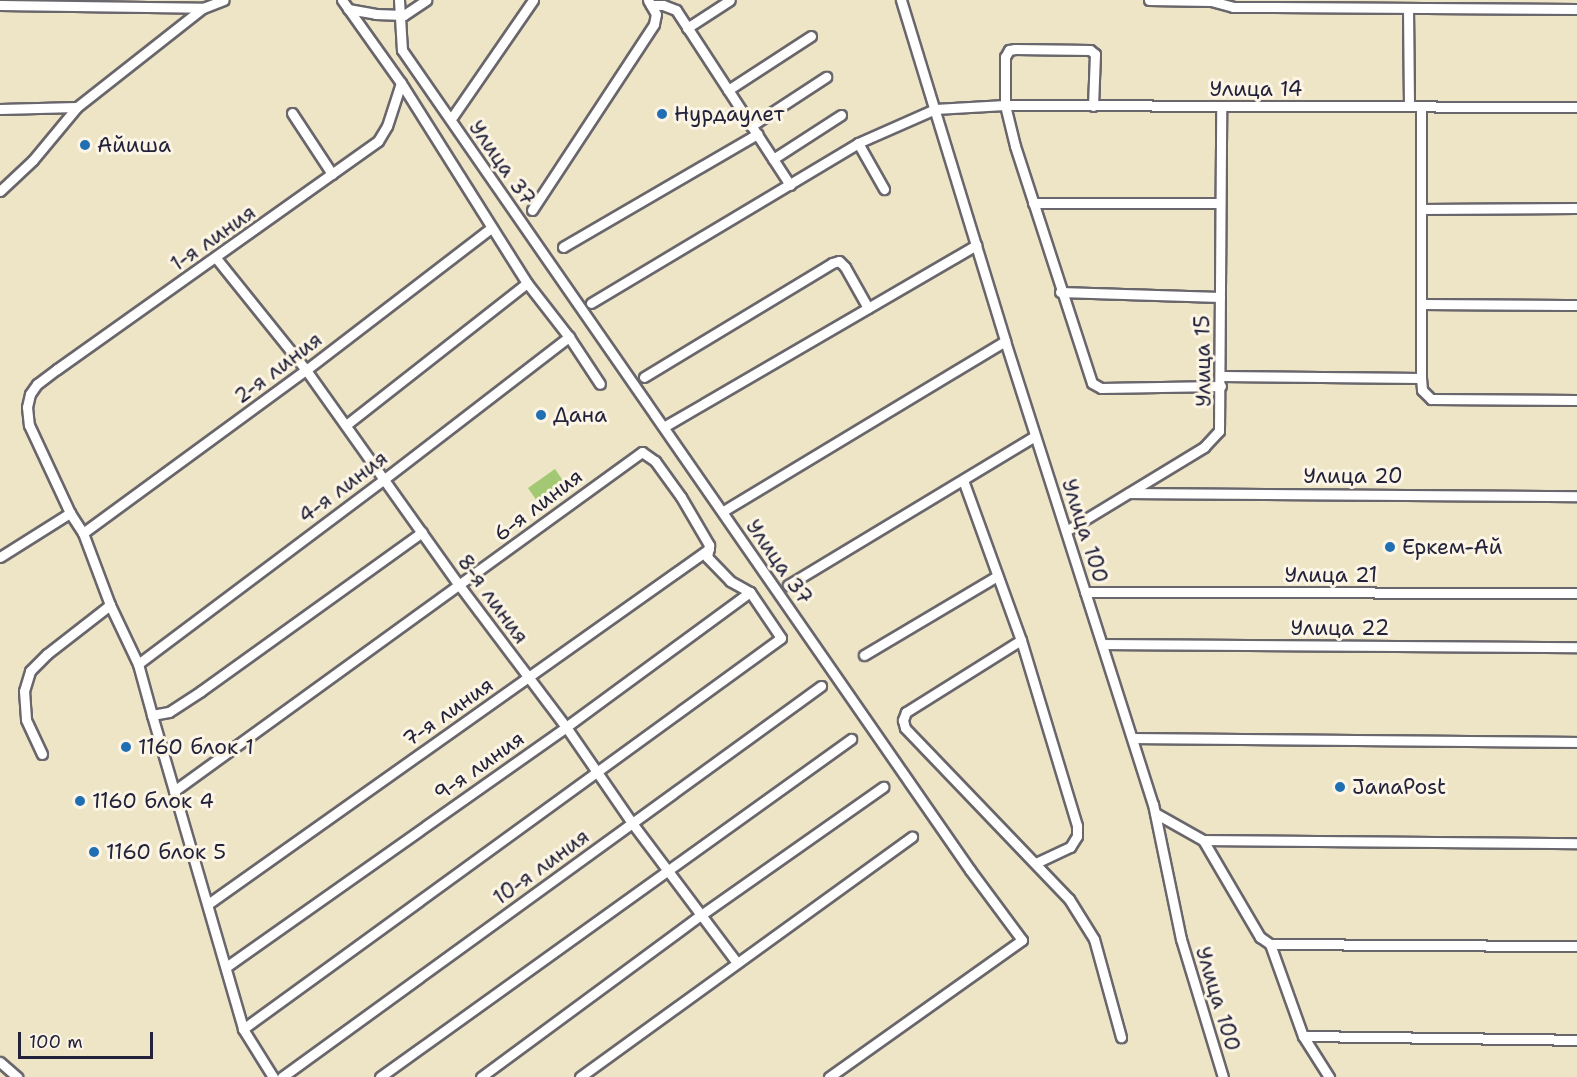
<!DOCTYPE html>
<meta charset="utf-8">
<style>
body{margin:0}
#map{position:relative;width:1577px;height:1077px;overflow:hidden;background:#eee5c6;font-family:"Shantell Sans",sans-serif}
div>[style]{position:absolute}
.green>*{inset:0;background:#a2c873}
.roads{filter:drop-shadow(2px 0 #69666c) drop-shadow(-2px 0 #69666c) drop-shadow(0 2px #69666c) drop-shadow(0 -2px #69666c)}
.street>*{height:9px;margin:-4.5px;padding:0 4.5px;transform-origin:4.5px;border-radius:4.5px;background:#fff}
.dots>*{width:16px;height:16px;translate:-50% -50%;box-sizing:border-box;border:3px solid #fcf5e5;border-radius:50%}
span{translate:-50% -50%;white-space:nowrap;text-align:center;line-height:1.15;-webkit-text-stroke:6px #fcf5e5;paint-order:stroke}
.street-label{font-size:21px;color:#22223b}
.poi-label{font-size:21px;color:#22223b}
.left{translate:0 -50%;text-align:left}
.scale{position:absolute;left:18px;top:1032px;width:135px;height:27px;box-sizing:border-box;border:3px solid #22223b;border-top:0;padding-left:8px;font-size:18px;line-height:21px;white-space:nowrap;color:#22223b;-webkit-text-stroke:4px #fcf5e5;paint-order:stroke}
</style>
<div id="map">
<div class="green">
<div style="clip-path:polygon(555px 469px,568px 488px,541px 507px,528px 488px)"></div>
</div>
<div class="roads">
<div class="street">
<div style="left:342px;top:0;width:102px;rotate:54.6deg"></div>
<div style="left:401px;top:83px;width:236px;rotate:57.8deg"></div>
<div style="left:527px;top:283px;width:68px;rotate:52.1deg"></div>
<div style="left:569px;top:337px;width:56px;rotate:56.6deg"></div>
<div style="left:399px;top:0;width:50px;rotate:86.6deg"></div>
<div style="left:402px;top:50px;width:998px;rotate:55.29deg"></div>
<div style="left:970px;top:870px;width:87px;rotate:53.4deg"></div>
<div style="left:1022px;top:940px;width:237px;rotate:144.6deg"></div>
<div style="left:901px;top:0;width:357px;rotate:73deg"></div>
<div style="left:1005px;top:341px;width:486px;rotate:72.3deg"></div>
<div style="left:1153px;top:804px;width:138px;rotate:78.3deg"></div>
<div style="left:1181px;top:939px;width:144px;rotate:73.1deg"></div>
<div style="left:1149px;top:0;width:62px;rotate:0.9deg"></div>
<div style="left:1211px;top:1px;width:23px;rotate:15deg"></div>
<div style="left:1233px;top:7px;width:40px"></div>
<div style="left:1273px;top:7px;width:304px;rotate:0.4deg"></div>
<div style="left:0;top:5px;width:203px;rotate:0.8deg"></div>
<div style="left:651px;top:5px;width:12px"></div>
<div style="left:663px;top:5px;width:14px;rotate:21deg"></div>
<div style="left:676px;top:10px;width:209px;rotate:56.9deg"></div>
<div style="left:348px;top:9px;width:27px;rotate:10deg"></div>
<div style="left:375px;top:14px;width:29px;rotate:2deg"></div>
<div style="left:404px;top:15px;width:27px;rotate:-34deg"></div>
<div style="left:1408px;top:9px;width:97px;rotate:89.4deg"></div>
<div style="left:687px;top:28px;width:51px;rotate:-33.1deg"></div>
<div style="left:401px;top:83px;width:45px;rotate:108deg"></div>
<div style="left:387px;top:126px;width:17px;rotate:121deg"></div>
<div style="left:378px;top:141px;width:394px;rotate:144.6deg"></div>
<div style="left:57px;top:369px;width:25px;rotate:143deg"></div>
<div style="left:37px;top:384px;width:12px;rotate:125deg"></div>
<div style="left:30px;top:394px;width:13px;rotate:103deg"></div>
<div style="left:27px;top:407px;width:18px;rotate:84deg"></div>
<div style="left:29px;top:425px;width:97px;rotate:65deg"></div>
<div style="left:70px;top:513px;width:24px;rotate:57deg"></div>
<div style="left:83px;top:533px;width:77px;rotate:69.4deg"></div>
<div style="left:110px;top:605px;width:65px;rotate:64.6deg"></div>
<div style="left:138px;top:664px;width:53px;rotate:74.6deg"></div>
<div style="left:152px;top:715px;width:17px;rotate:-10deg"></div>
<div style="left:169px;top:712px;width:38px;rotate:-33deg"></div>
<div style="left:201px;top:691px;width:272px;rotate:-35.7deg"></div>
<div style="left:728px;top:90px;width:99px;rotate:-33deg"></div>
<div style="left:1093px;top:106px;width:52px;rotate:-87.8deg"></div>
<div style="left:1095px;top:54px;width:6px;rotate:-141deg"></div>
<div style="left:1090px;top:50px;width:75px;rotate:-179.2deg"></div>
<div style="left:1015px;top:49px;width:6px;rotate:171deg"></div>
<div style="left:1009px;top:50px;width:8px;rotate:120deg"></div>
<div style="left:1005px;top:57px;width:48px;rotate:90deg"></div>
<div style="left:1005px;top:105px;width:42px;rotate:76.3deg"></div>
<div style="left:1015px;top:146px;width:249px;rotate:72deg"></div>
<div style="left:1092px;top:383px;width:10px;rotate:29deg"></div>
<div style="left:1101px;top:388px;width:120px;rotate:-1deg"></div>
<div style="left:0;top:109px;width:77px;rotate:-1.5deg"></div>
<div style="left:292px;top:113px;width:73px;rotate:56.7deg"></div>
<div style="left:453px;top:116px;width:141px;rotate:-55.4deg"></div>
<div style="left:751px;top:126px;width:90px;rotate:-33.2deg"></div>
<div style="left:858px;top:143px;width:53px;rotate:60.5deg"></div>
<div style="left:773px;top:159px;width:81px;rotate:-32.9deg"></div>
<div style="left:0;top:191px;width:45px;rotate:-43.2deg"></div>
<div style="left:33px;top:160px;width:69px;rotate:-50.3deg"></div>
<div style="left:77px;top:107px;width:160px;rotate:-38.2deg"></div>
<div style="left:203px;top:8px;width:22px;rotate:-21deg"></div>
<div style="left:1033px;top:203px;width:187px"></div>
<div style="left:1421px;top:209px;width:156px;rotate:-0.4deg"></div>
<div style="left:532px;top:210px;width:222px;rotate:-56.7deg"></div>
<div style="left:654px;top:24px;width:10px;rotate:-79deg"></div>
<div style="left:656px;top:14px;width:16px;rotate:-120deg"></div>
<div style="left:563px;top:247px;width:225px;rotate:-30.2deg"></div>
<div style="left:216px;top:258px;width:144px;rotate:51.2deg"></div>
<div style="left:306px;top:370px;width:264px;rotate:54.6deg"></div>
<div style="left:459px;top:585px;width:178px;rotate:53deg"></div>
<div style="left:566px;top:727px;width:116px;rotate:55.5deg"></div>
<div style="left:632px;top:823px;width:175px;rotate:53.1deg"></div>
<div style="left:1060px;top:292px;width:160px;rotate:1.8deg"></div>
<div style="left:591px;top:303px;width:311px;rotate:-30.9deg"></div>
<div style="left:858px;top:143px;width:84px;rotate:-23.8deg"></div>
<div style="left:935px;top:109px;width:70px;rotate:-3.3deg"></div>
<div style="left:1005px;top:105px;width:572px;rotate:0.2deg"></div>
<div style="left:1422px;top:304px;width:155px;rotate:0.4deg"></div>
<div style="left:1221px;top:376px;width:200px;rotate:0.6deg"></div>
<div style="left:1421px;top:378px;width:12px;rotate:85deg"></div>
<div style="left:1422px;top:390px;width:13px;rotate:45deg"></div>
<div style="left:1431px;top:399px;width:146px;rotate:0.4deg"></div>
<div style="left:644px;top:377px;width:220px;rotate:-31.2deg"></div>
<div style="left:832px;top:263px;width:7px;rotate:-16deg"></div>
<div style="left:839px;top:261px;width:8px;rotate:45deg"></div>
<div style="left:845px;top:267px;width:47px;rotate:60.7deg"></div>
<div style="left:1421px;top:378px;width:271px;rotate:-90deg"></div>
<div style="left:346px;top:425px;width:230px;rotate:-38.1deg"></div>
<div style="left:667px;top:425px;width:358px;rotate:-30.2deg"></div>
<div style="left:963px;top:480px;width:170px;rotate:70.1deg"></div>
<div style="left:1021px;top:640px;width:194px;rotate:73.2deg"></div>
<div style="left:1077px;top:826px;width:10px;rotate:90deg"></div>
<div style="left:1077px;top:836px;width:13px;rotate:122deg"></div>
<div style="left:1070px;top:847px;width:38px;rotate:155deg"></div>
<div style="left:1129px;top:493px;width:448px;rotate:0.4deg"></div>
<div style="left:725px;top:510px;width:327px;rotate:-31.1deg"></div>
<div style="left:1066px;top:531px;width:162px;rotate:-31.3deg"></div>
<div style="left:1204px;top:447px;width:22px;rotate:-47deg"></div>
<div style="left:1219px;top:431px;width:324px;rotate:-89.6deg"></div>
<div style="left:83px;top:533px;width:276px;rotate:-36.2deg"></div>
<div style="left:306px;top:370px;width:233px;rotate:-37.5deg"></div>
<div style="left:0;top:557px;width:83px;rotate:-32.2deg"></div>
<div style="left:788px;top:585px;width:288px;rotate:-31.1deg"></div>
<div style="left:1085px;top:592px;width:492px;rotate:0.1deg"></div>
<div style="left:1021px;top:640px;width:136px;rotate:147.9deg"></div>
<div style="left:906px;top:712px;width:9px;rotate:111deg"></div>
<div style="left:903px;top:720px;width:8px;rotate:76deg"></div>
<div style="left:905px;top:728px;width:237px;rotate:46.2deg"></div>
<div style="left:1069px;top:899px;width:47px;rotate:58deg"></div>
<div style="left:1094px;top:939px;width:102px;rotate:74.6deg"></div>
<div style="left:1103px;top:644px;width:474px;rotate:0.4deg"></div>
<div style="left:864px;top:655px;width:155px;rotate:-30.7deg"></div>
<div style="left:138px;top:664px;width:306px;rotate:-36.9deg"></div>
<div style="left:383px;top:480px;width:235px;rotate:-37.6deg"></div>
<div style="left:152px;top:715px;width:327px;rotate:73.8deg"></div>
<div style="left:243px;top:1029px;width:57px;rotate:58deg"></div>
<div style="left:1133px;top:738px;width:444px;rotate:0.5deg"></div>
<div style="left:42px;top:754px;width:38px;rotate:-115deg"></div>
<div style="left:26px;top:719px;width:28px;rotate:-94deg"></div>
<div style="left:24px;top:691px;width:21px;rotate:-73deg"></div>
<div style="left:30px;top:671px;width:24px;rotate:-45deg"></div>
<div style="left:47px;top:654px;width:80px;rotate:-37.9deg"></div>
<div style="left:174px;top:791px;width:578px;rotate:-35.92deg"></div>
<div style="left:642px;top:452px;width:16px;rotate:35deg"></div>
<div style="left:655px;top:461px;width:44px;rotate:54.2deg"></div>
<div style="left:681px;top:497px;width:56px;rotate:59.7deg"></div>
<div style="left:709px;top:545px;width:12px;rotate:99deg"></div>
<div style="left:707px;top:557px;width:33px;rotate:46deg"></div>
<div style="left:730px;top:581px;width:23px;rotate:29deg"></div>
<div style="left:750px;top:592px;width:55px;rotate:56deg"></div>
<div style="left:781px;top:638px;width:665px;rotate:143.99deg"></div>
<div style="left:1155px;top:813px;width:55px;rotate:29.4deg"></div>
<div style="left:1203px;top:840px;width:113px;rotate:59.6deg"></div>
<div style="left:1260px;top:937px;width:12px;rotate:35deg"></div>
<div style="left:1270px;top:944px;width:98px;rotate:70.3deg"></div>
<div style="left:1303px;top:1036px;width:49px;rotate:57.6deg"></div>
<div style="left:1203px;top:840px;width:374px;rotate:0.5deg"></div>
<div style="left:208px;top:904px;width:614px;rotate:-35.32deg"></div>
<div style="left:1270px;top:944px;width:307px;rotate:0.4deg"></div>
<div style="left:226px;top:967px;width:416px;rotate:-35.2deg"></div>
<div style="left:566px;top:727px;width:228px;rotate:-36.3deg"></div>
<div style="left:1303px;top:1036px;width:274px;rotate:0.8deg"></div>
<div style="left:0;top:1062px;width:23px;rotate:41deg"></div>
<div style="left:282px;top:1077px;width:666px;rotate:-35.96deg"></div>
<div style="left:380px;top:1077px;width:580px;rotate:-35.66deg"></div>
<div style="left:481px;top:1077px;width:273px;rotate:-36.4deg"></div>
<div style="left:701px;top:915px;width:223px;rotate:-35.1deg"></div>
<div style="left:580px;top:1077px;width:410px;rotate:-35.9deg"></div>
</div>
</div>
<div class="dots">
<div style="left:662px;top:114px;background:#1f6fb2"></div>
<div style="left:85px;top:145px;background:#1f6fb2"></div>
<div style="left:541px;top:415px;background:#1f6fb2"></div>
<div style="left:1390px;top:547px;background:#1f6fb2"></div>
<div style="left:126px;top:747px;background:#1f6fb2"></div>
<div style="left:1340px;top:787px;background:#1f6fb2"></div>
<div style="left:80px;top:801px;background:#1f6fb2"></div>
<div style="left:94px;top:852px;background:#1f6fb2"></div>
</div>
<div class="street-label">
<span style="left:1256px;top:89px">Улица 14</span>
<span style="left:502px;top:163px;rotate:55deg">Улица 37</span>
<span style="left:213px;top:238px;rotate:-35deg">1-я линия</span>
<span style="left:1203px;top:361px;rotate:-91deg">Улица 15</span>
<span style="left:278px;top:368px;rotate:-37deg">2-я линия</span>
<span style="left:1353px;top:476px">Улица 20</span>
<span style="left:343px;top:487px;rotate:-37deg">4-я линия</span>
<span style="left:538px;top:505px;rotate:-37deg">6-я линия</span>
<span style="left:1085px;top:531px;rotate:72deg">Улица 100</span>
<span style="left:779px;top:562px;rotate:55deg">Улица 37</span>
<span style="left:1331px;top:575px">Улица 21</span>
<span style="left:493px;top:599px;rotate:54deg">8-я линия</span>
<span style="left:1340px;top:628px">Улица 22</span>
<span style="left:448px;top:712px;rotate:-35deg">7-я линия</span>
<span style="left:479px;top:766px;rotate:-35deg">9-я линия</span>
<span style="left:541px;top:867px;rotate:-36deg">10-я линия</span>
<span style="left:1218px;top:999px;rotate:73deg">Улица 100</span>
</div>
<div class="poi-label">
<span class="left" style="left:674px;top:114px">Нурдаулет</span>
<span class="left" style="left:97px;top:145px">Айиша</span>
<span class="left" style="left:553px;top:415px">Дана</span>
<span class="left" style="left:1402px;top:547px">Еркем-Ай</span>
<span class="left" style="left:138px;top:747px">1160 блок 1</span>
<span class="left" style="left:1352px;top:787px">JanaPost</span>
<span class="left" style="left:92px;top:801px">1160 блок 4</span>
<span class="left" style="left:106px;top:852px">1160 блок 5</span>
</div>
<div class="scale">100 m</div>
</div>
